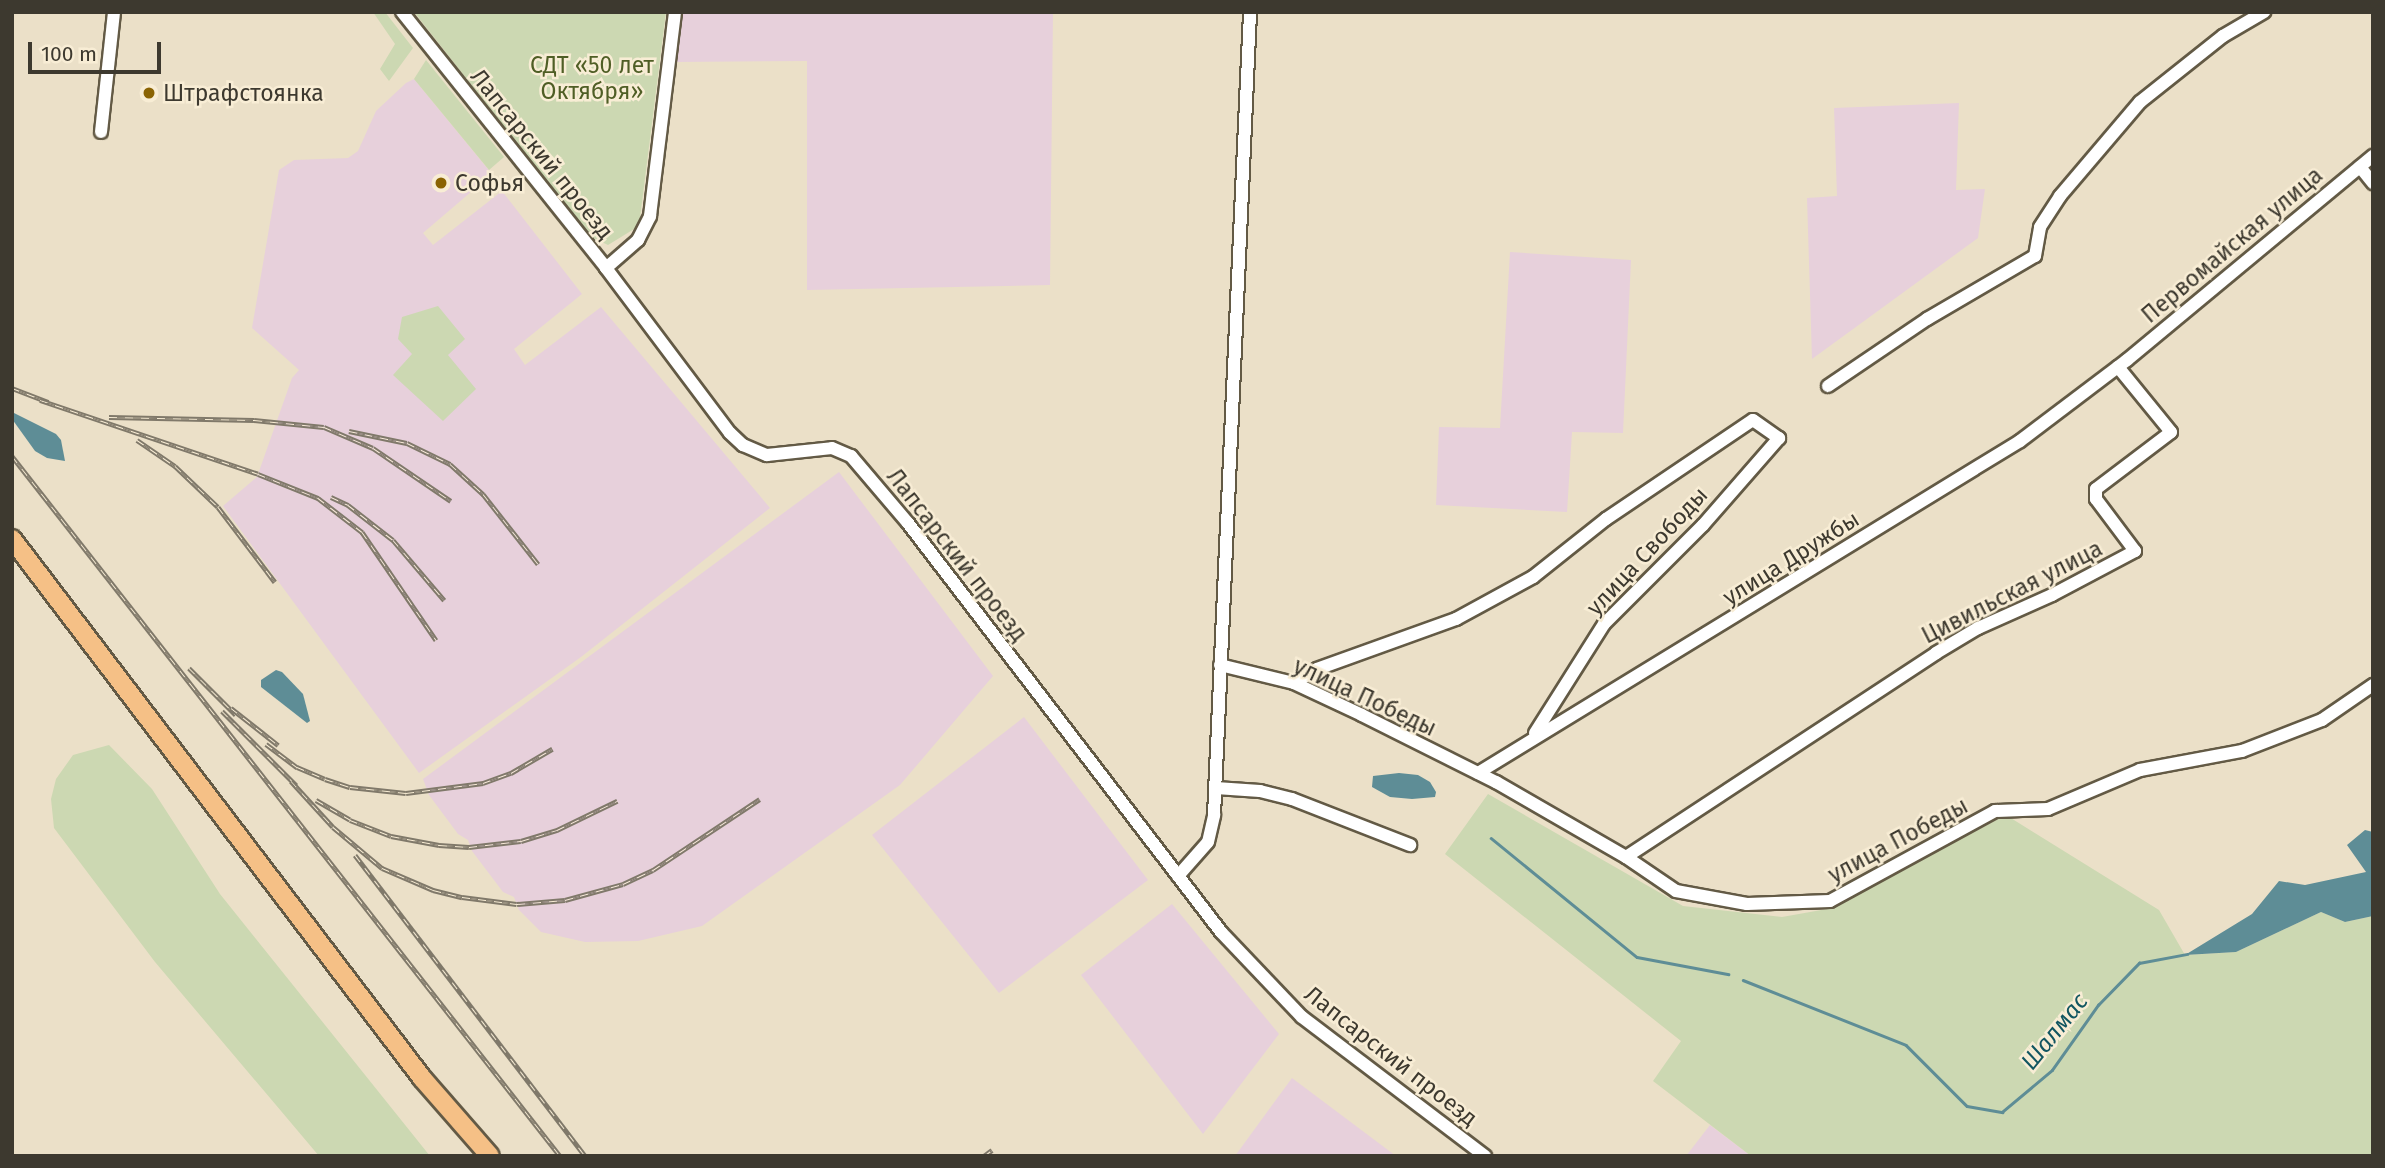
<!DOCTYPE html>
<meta charset="utf-8">
<style>
body{margin:0}
#map{position:relative;width:2385px;height:1168px;overflow:hidden;background:#ebe0c8;font-family:"Fira Sans",sans-serif}
div>[style]{position:absolute}
.industrial>*{inset:0;background:#e7d0db}
.green>*{inset:0;background:#ccd8b2}
.water>*{inset:0;background:#5e8d96}
.stream>*{height:2.5px;margin:-1.25px;padding:0 1.25px;transform-origin:1.25px;border-radius:1.25px;background:#5e8d96}
.roads{filter:drop-shadow(2px 0 #635a45) drop-shadow(-2px 0 #635a45) drop-shadow(0 2px #635a45) drop-shadow(0 -2px #635a45)}
.minor>*{height:12px;margin:-6px;padding:0 6px;transform-origin:6px;border-radius:6px;background:#fff}
.highway>*{height:18px;margin:-9px;padding:0 9px;transform-origin:9px;border-radius:9px;background:#f5c086}
.rail>*{height:5px;margin-top:-2.5px;transform-origin:0;background:repeating-linear-gradient(90deg,#f8edd5 0 8px,#80796a 0 16px);box-sizing:border-box;border-block:2px solid #80796a}
.dots>*{width:19px;height:19px;translate:-50% -50%;box-sizing:border-box;border:4px solid #f8edd5;border-radius:50%}
span{translate:-50% -50%;white-space:nowrap;text-align:center;line-height:1.15;-webkit-text-stroke:5px #f8edd5;paint-order:stroke}
.park-label{font-size:23px;color:#4f5e25}
.poi-label{font-size:23px;color:#3d392f}
.left{translate:0 -50%;text-align:left}
.street-label{font-size:23px;color:#3d392f}
.water-label{font-size:24px;color:#125661;font-style:italic}
.frame{position:absolute;inset:0;border:14px solid #3d392f;pointer-events:none}
.scale{position:absolute;left:28px;top:42px;width:133px;height:32px;box-sizing:border-box;border:4px solid #3d392f;border-top:0;padding-left:9px;font-size:21px;line-height:24px;white-space:nowrap;color:#3d392f;-webkit-text-stroke:5px #f8edd5;paint-order:stroke}
</style>
<div id="map">
<div class="industrial">
<div style="clip-path:polygon(683px 12px,1053px 12px,1050px 285px,807px 290px,807px 61px,677px 62px)"></div>
<div style="clip-path:polygon(414px 79px,492px 174px,423px 233px,433px 245px,502px 191px,582px 294px,514px 349px,525px 365px,601px 307px,770px 508px,581px 657px,419px 773px,223px 506px,257px 477px,292px 378px,299px 370px,252px 328px,279px 170px,294px 160px,348px 158px,358px 151px,376px 111px,406px 83px)"></div>
<div style="clip-path:polygon(1959px 103px,1956px 190px,1985px 189px,1978px 238px,1812px 359px,1807px 198px,1837px 196px,1834px 108px)"></div>
<div style="clip-path:polygon(1510px 252px,1631px 260px,1623px 433px,1572px 432px,1567px 512px,1436px 505px,1439px 427px,1500px 428px)"></div>
<div style="clip-path:polygon(839px 472px,993px 676px,900px 785px,702px 926px,638px 941px,585px 942px,541px 932px,519px 910px,514px 897px,503px 892px,472px 851px,468px 840px,458px 834px,429px 795px,423px 779px)"></div>
<div style="clip-path:polygon(1024px 717px,1148px 880px,999px 993px,872px 835px)"></div>
<div style="clip-path:polygon(1172px 904px,1279px 1034px,1203px 1134px,1081px 975px)"></div>
<div style="clip-path:polygon(1292px 1078px,1396px 1156px,1235px 1156px)"></div>
<div style="clip-path:polygon(1710px 1125px,1751px 1156px,1686px 1156px)"></div>
</div>
<div class="green">
<div style="clip-path:polygon(373px 12px,385px 12px,413px 48px,389px 81px,380px 69px,395px 44px)"></div>
<div style="clip-path:polygon(414px 12px,666px 12px,639px 226px,608px 245px,591px 237px)"></div>
<div style="clip-path:polygon(426px 60px,504px 157px,489px 170px,414px 79px)"></div>
<div style="clip-path:polygon(438px 306px,465px 339px,448px 355px,476px 389px,443px 421px,393px 375px,412px 354px,398px 339px,402px 317px)"></div>
<div style="clip-path:polygon(109px 745px,152px 789px,220px 894px,430px 1156px,319px 1156px,155px 962px,54px 828px,51px 799px,56px 779px,73px 755px)"></div>
<div style="clip-path:polygon(1488px 794px,1683px 906px,1782px 917px,1827px 909px,2006px 815px,2159px 910px,2185px 955px,2236px 952px,2321px 912px,2345px 922px,2373px 916px,2373px 1156px,1751px 1156px,1653px 1081px,1681px 1041px,1445px 854px)"></div>
</div>
<div class="water">
<div style="clip-path:polygon(14px 413px,56px 434px,61px 440px,65px 461px,47px 458px,35px 451px,12px 419px)"></div>
<div style="clip-path:polygon(276px 670px,282px 672px,303px 694px,310px 721px,307px 723px,261px 687px,261px 680px)"></div>
<div style="clip-path:polygon(1399px 773px,1418px 775px,1430px 782px,1436px 792px,1435px 797px,1412px 799px,1390px 797px,1372px 787px,1373px 776px)"></div>
<div style="clip-path:polygon(2365px 830px,2373px 832px,2373px 916px,2345px 922px,2321px 912px,2236px 952px,2185px 955px,2252px 914px,2279px 881px,2305px 885px,2366px 872px,2347px 845px)"></div>
</div>
<div class="stream">
<div style="left:1491px;top:838px;width:188px;rotate:39.2deg"></div>
<div style="left:1637px;top:957px;width:93px;rotate:10.6deg"></div>
<div style="left:1743px;top:980px;width:175px;rotate:21.7deg"></div>
<div style="left:1906px;top:1045px;width:86px;rotate:45deg"></div>
<div style="left:1967px;top:1106px;width:36px;rotate:10deg"></div>
<div style="left:2002px;top:1112px;width:65px;rotate:-40deg"></div>
<div style="left:2052px;top:1070px;width:80px;rotate:-54.7deg"></div>
<div style="left:2098px;top:1005px;width:59px;rotate:-45.7deg"></div>
<div style="left:2139px;top:963px;width:49px;rotate:-10.6deg"></div>
</div>
<div class="roads">
<div class="minor">
<div style="left:402px;top:12px;width:327px;rotate:51.4deg"></div>
<div style="left:606px;top:268px;width:206px;rotate:53.1deg"></div>
<div style="left:730px;top:433px;width:18px;rotate:43deg"></div>
<div style="left:743px;top:445px;width:26px;rotate:23deg"></div>
<div style="left:767px;top:455px;width:65px;rotate:-6.1deg"></div>
<div style="left:832px;top:448px;width:21px;rotate:23deg"></div>
<div style="left:851px;top:456px;width:88px;rotate:49.6deg"></div>
<div style="left:908px;top:523px;width:515px;rotate:52.57deg"></div>
<div style="left:1221px;top:932px;width:117px;rotate:46.4deg"></div>
<div style="left:1302px;top:1017px;width:230px;rotate:37.2deg"></div>
<div style="left:101px;top:132px;width:121px;rotate:-83.8deg"></div>
<div style="left:2360px;top:167px;width:21px;rotate:51deg"></div>
<div style="left:606px;top:268px;width:43px;rotate:-41.2deg"></div>
<div style="left:638px;top:240px;width:27px;rotate:-63deg"></div>
<div style="left:650px;top:216px;width:206px;rotate:-83deg"></div>
<div style="left:1828px;top:386px;width:120px;rotate:-34.1deg"></div>
<div style="left:1927px;top:319px;width:125px;rotate:-30.3deg"></div>
<div style="left:2035px;top:256px;width:29px;rotate:-80deg"></div>
<div style="left:2040px;top:227px;width:37px;rotate:-57deg"></div>
<div style="left:2060px;top:196px;width:123px;rotate:-49.6deg"></div>
<div style="left:2140px;top:102px;width:106px;rotate:-38.5deg"></div>
<div style="left:2223px;top:36px;width:48px;rotate:-30.3deg"></div>
<div style="left:1220px;top:665px;width:76px;rotate:13.7deg"></div>
<div style="left:1294px;top:683px;width:75px;rotate:25.2deg"></div>
<div style="left:1362px;top:715px;width:150px;rotate:26.6deg"></div>
<div style="left:1496px;top:782px;width:150px;rotate:30deg"></div>
<div style="left:1626px;top:857px;width:60px;rotate:34.2deg"></div>
<div style="left:1676px;top:891px;width:72px;rotate:10.4deg"></div>
<div style="left:1747px;top:904px;width:83px;rotate:-2.1deg"></div>
<div style="left:1830px;top:901px;width:188px;rotate:-28.6deg"></div>
<div style="left:1995px;top:811px;width:53px;rotate:-2.2deg"></div>
<div style="left:2048px;top:809px;width:100px;rotate:-23deg"></div>
<div style="left:2140px;top:770px;width:104px;rotate:-10.6deg"></div>
<div style="left:2242px;top:751px;width:86px;rotate:-21.2deg"></div>
<div style="left:2322px;top:720px;width:62px;rotate:-34.5deg"></div>
<div style="left:1294px;top:683px;width:27px;rotate:-31deg"></div>
<div style="left:1317px;top:669px;width:148px;rotate:-19.8deg"></div>
<div style="left:1456px;top:619px;width:88px;rotate:-28.6deg"></div>
<div style="left:1533px;top:577px;width:93px;rotate:-38.5deg"></div>
<div style="left:1606px;top:519px;width:177px;rotate:-34deg"></div>
<div style="left:1753px;top:420px;width:32px;rotate:35deg"></div>
<div style="left:1779px;top:438px;width:116px;rotate:131.1deg"></div>
<div style="left:1703px;top:525px;width:140px;rotate:135deg"></div>
<div style="left:1604px;top:624px;width:129px;rotate:122.3deg"></div>
<div style="left:1478px;top:773px;width:636px;rotate:-31.49deg"></div>
<div style="left:2020px;top:441px;width:134px;rotate:-37.1deg"></div>
<div style="left:2127px;top:360px;width:320px;rotate:-39.7deg"></div>
<div style="left:1216px;top:788px;width:44px;rotate:3.9deg"></div>
<div style="left:1260px;top:791px;width:33px;rotate:14deg"></div>
<div style="left:1292px;top:799px;width:127px;rotate:21.3deg"></div>
<div style="left:1626px;top:857px;width:371px;rotate:-33.3deg"></div>
<div style="left:1936px;top:653px;width:49px;rotate:-30.8deg"></div>
<div style="left:1978px;top:628px;width:81px;rotate:-24deg"></div>
<div style="left:2052px;top:595px;width:94px;rotate:-27.9deg"></div>
<div style="left:2135px;top:551px;width:65px;rotate:-126.9deg"></div>
<div style="left:2096px;top:499px;width:10px;rotate:-90deg"></div>
<div style="left:2096px;top:489px;width:94px;rotate:-37.2deg"></div>
<div style="left:2171px;top:432px;width:84px;rotate:-129.2deg"></div>
<div style="left:1178px;top:876px;width:45px;rotate:-48.6deg"></div>
<div style="left:1208px;top:842px;width:28px;rotate:-77deg"></div>
<div style="left:1214px;top:815px;width:804px;rotate:-87.43deg"></div>
</div>
<div class="highway">
<div style="left:12px;top:539px;width:677px;rotate:52.74deg"></div>
<div style="left:422px;top:1078px;width:103px;rotate:48.9deg"></div>
</div>
</div>
<div class="rail">
<div style="left:12px;top:388px;width:39px;rotate:21deg"></div>
<div style="left:40px;top:400px;width:230px;rotate:18.7deg"></div>
<div style="left:258px;top:474px;width:65px;rotate:21.8deg"></div>
<div style="left:318px;top:498px;width:56px;rotate:37.7deg"></div>
<div style="left:362px;top:532px;width:131px;rotate:55.6deg"></div>
<div style="left:109px;top:417px;width:145px;rotate:1.2deg"></div>
<div style="left:254px;top:420px;width:70px;rotate:5.7deg"></div>
<div style="left:324px;top:427px;width:53px;rotate:23.2deg"></div>
<div style="left:373px;top:448px;width:94px;rotate:34.2deg"></div>
<div style="left:349px;top:431px;width:59px;rotate:11.7deg"></div>
<div style="left:407px;top:443px;width:48px;rotate:26deg"></div>
<div style="left:450px;top:464px;width:45px;rotate:42.3deg"></div>
<div style="left:483px;top:494px;width:89px;rotate:51.8deg"></div>
<div style="left:137px;top:440px;width:46px;rotate:34.4deg"></div>
<div style="left:175px;top:466px;width:59px;rotate:43.6deg"></div>
<div style="left:218px;top:507px;width:94px;rotate:52.8deg"></div>
<div style="left:12px;top:456px;width:889px;rotate:51.94deg"></div>
<div style="left:331px;top:497px;width:19px;rotate:25deg"></div>
<div style="left:348px;top:505px;width:57px;rotate:37.9deg"></div>
<div style="left:393px;top:540px;width:79px;rotate:49.6deg"></div>
<div style="left:189px;top:668px;width:66px;rotate:45deg"></div>
<div style="left:231px;top:708px;width:60px;rotate:38.2deg"></div>
<div style="left:222px;top:711px;width:105px;rotate:45deg"></div>
<div style="left:266px;top:744px;width:39px;rotate:37deg"></div>
<div style="left:297px;top:767px;width:30px;rotate:23deg"></div>
<div style="left:325px;top:779px;width:26px;rotate:18deg"></div>
<div style="left:350px;top:787px;width:56px;rotate:6.1deg"></div>
<div style="left:406px;top:793px;width:78px;rotate:-7.4deg"></div>
<div style="left:483px;top:783px;width:30px;rotate:-20deg"></div>
<div style="left:511px;top:773px;width:48px;rotate:-30.3deg"></div>
<div style="left:291px;top:781px;width:62px;rotate:47.6deg"></div>
<div style="left:333px;top:827px;width:64px;rotate:39.9deg"></div>
<div style="left:382px;top:868px;width:56px;rotate:23.3deg"></div>
<div style="left:433px;top:890px;width:30px;rotate:14deg"></div>
<div style="left:462px;top:897px;width:55px;rotate:7.3deg"></div>
<div style="left:517px;top:904px;width:48px;rotate:-4.8deg"></div>
<div style="left:565px;top:900px;width:60px;rotate:-15.4deg"></div>
<div style="left:623px;top:884px;width:33px;rotate:-25deg"></div>
<div style="left:653px;top:870px;width:128px;rotate:-33.6deg"></div>
<div style="left:316px;top:800px;width:39px;rotate:30deg"></div>
<div style="left:350px;top:820px;width:44px;rotate:21.3deg"></div>
<div style="left:391px;top:836px;width:49px;rotate:10.6deg"></div>
<div style="left:439px;top:845px;width:30px;rotate:4deg"></div>
<div style="left:469px;top:847px;width:52px;rotate:-6.6deg"></div>
<div style="left:521px;top:841px;width:38px;rotate:-17deg"></div>
<div style="left:557px;top:830px;width:67px;rotate:-25.8deg"></div>
<div style="left:355px;top:855px;width:379px;rotate:52.6deg"></div>
<div style="left:984px;top:1156px;width:10px;rotate:-37deg"></div>
</div>
<div class="dots">
<div style="left:149px;top:93px;background:#8a6302"></div>
<div style="left:441px;top:183px;background:#8a6302"></div>
</div>
<div class="park-label">
<span style="left:592px;top:78px">СДТ «50 лет<br>Октября»</span>
</div>
<div class="poi-label">
<span class="left" style="left:163px;top:93px">Штрафстоянка</span>
<span class="left" style="left:455px;top:183px">Софья</span>
</div>
<div class="street-label">
<span style="left:542px;top:154px;rotate:51deg">Лапсарский проезд</span>
<span style="left:2232px;top:245px;rotate:-40deg">Первомайская улица</span>
<span style="left:1647px;top:551px;rotate:-47deg">улица Свободы</span>
<span style="left:957px;top:555px;rotate:52deg">Лапсарский проезд</span>
<span style="left:1791px;top:558px;rotate:-32deg">улица Дружбы</span>
<span style="left:2012px;top:592px;rotate:-27deg">Цивильская улица</span>
<span style="left:1365px;top:697px;rotate:25deg">улица Победы</span>
<span style="left:1898px;top:840px;rotate:-28deg">улица Победы</span>
<span style="left:1391px;top:1056px;rotate:38deg">Лапсарский проезд</span>
</div>
<div class="water-label">
<span style="left:2055px;top:1032px;rotate:-51deg">Шалмас</span>
</div>
<div class="frame"></div>
<div class="scale">100 m</div>
</div>
